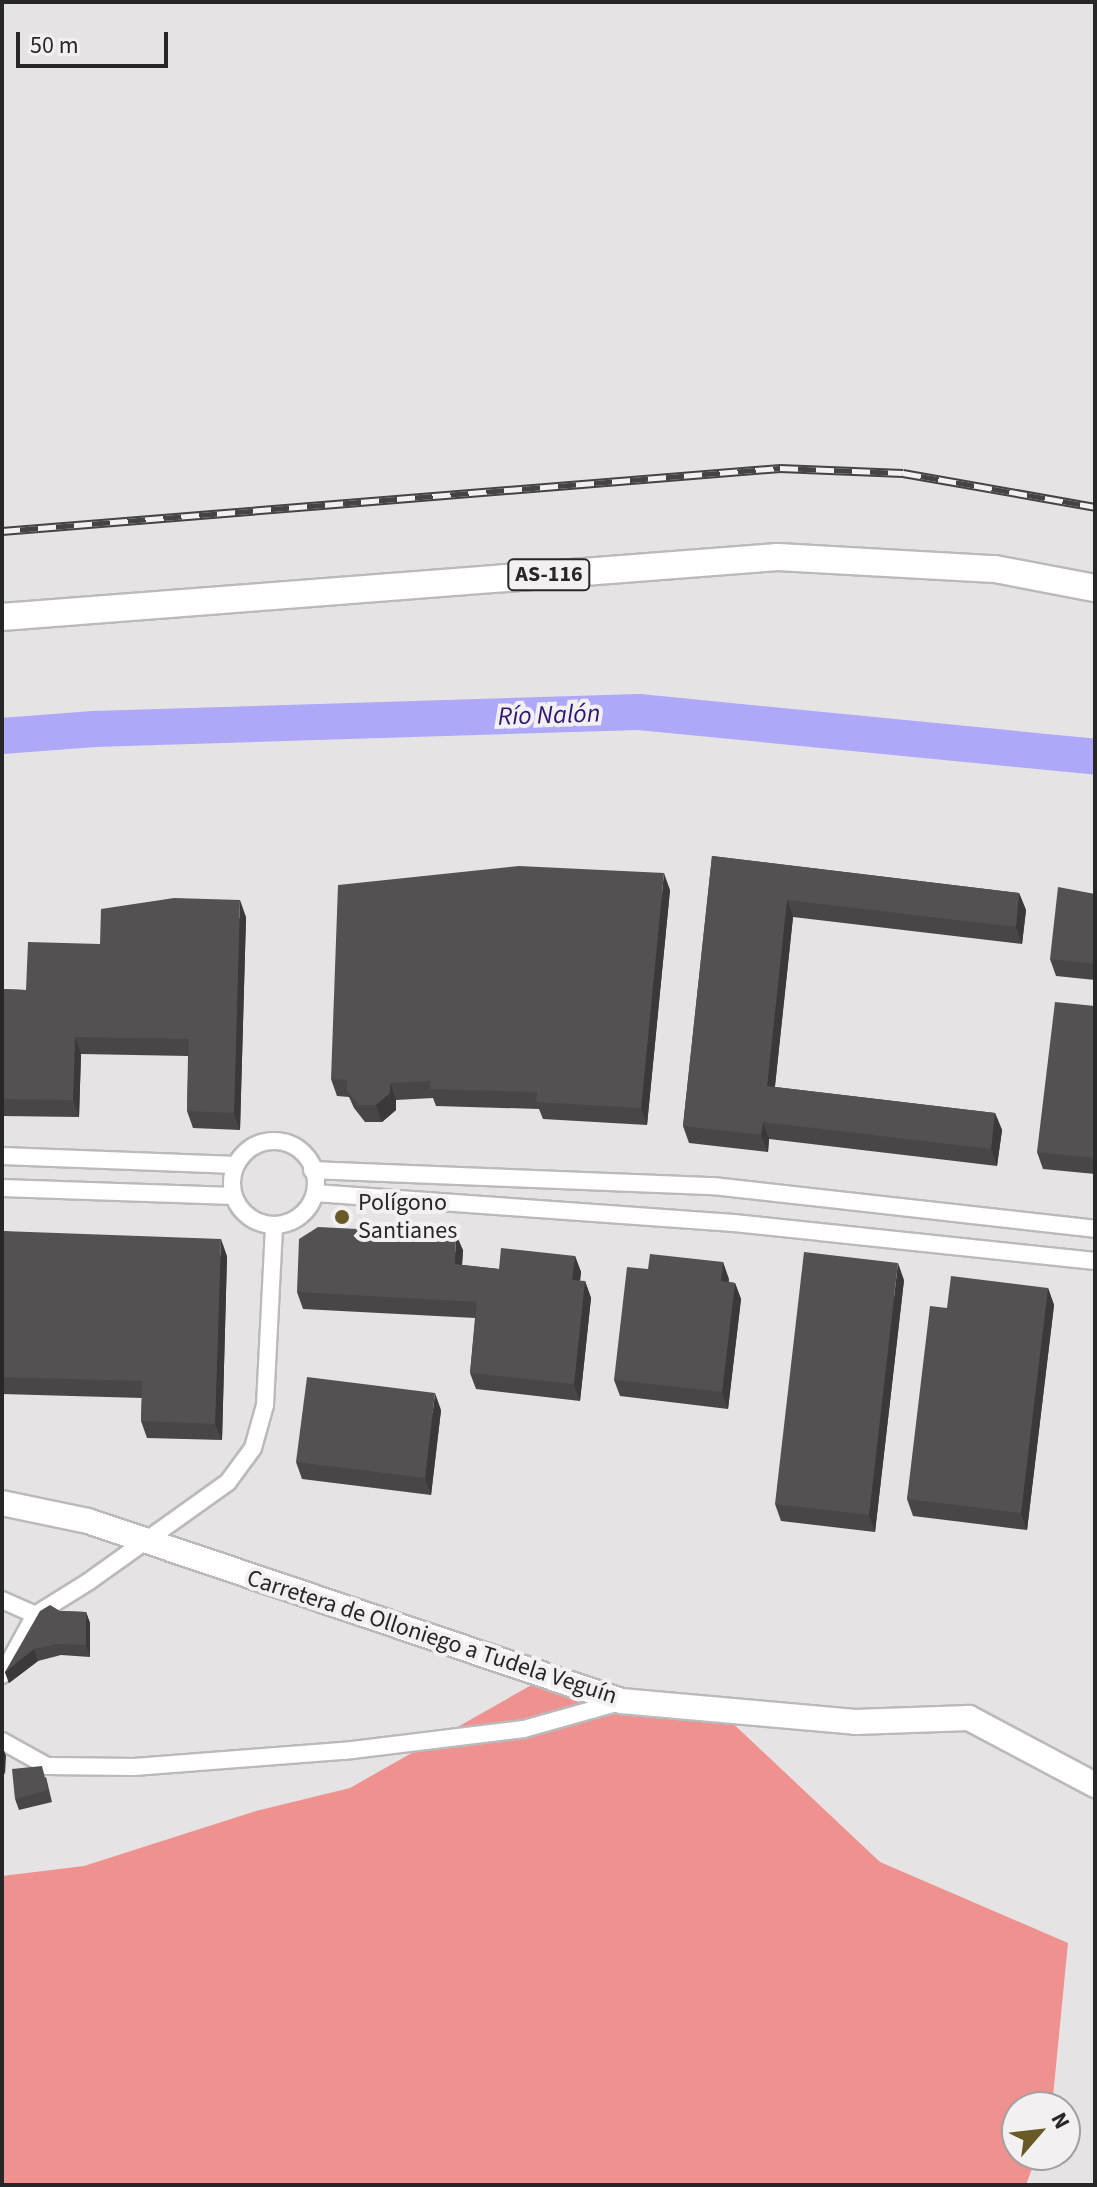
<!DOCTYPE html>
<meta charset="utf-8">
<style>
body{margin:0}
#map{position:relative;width:1097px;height:2187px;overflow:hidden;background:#e6e3e5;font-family:"Source Sans 3",sans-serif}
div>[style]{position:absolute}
.forest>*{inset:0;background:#ef918f}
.river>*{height:36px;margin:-18px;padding:0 18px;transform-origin:18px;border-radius:18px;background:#aea8f8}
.roads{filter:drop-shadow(2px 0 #bcb9bb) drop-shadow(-2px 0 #bcb9bb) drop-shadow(0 2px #bcb9bb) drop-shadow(0 -2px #bcb9bb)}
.street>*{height:16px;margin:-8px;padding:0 8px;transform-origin:8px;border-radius:8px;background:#fff}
.street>.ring{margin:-8px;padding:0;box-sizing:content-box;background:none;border:16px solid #fff;border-radius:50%}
.secondary>*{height:24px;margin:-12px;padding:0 12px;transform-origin:12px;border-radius:12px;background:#fff}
.primary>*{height:26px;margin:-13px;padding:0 13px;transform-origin:13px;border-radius:13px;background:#fff}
.rail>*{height:9px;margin-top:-4.5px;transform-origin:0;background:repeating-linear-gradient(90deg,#f3f0f2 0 18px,#454445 0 36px);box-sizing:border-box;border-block:2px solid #454445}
.wall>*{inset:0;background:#484647}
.shaded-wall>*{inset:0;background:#3b3939}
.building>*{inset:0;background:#545152}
.dots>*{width:22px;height:22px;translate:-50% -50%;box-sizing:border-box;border:4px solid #f3f0f2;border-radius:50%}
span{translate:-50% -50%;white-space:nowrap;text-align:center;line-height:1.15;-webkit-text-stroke:8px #f3f0f2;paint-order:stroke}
.shield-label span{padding:2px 6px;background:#f3f0f2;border:2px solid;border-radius:6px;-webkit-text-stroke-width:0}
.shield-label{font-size:22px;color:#282728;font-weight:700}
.poi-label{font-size:24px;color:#282728}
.left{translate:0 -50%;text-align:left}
.street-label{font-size:24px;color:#282728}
.water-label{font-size:26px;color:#301772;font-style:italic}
.frame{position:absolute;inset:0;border:4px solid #282728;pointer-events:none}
.north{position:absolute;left:1001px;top:2091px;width:80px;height:80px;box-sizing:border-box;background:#f3f0f2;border:2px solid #a2a0a1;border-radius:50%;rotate:62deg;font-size:22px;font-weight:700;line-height:32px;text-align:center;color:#282728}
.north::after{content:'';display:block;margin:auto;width:28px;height:36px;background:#695926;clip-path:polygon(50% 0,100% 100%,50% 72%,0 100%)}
.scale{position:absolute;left:16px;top:32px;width:152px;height:36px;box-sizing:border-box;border:4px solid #282728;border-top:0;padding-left:10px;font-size:24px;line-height:28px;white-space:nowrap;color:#282728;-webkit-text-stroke:6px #f3f0f2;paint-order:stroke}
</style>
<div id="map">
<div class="forest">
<div style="clip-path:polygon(558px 1670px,725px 1716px,880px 1862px,1068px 1943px,1052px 2107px,1017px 2107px,1017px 2155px,1037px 2155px,1026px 2185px,2px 2185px,2px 1876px,84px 1866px,256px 1811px,350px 1788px)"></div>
</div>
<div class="river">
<div style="left:2px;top:736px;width:92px;rotate:-4.4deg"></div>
<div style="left:94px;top:729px;width:545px;rotate:-1.79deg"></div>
<div style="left:639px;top:712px;width:458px;rotate:5.6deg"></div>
</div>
<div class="roads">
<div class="street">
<div class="ring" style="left:232px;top:1141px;width:68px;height:68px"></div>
<div style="left:2px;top:1156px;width:234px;rotate:2.2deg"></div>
<div style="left:312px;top:1170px;width:401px;rotate:2.3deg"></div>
<div style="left:713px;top:1186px;width:384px;rotate:6.4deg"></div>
<div style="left:2px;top:1188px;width:232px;rotate:2deg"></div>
<div style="left:315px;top:1193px;width:420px;rotate:4.1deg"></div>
<div style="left:734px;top:1223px;width:363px;rotate:6deg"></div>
<div style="left:2px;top:1600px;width:36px;rotate:24deg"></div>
<div style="left:2px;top:1675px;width:68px;rotate:-61.2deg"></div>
<div style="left:35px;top:1615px;width:62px;rotate:-31.9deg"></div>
<div style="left:88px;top:1582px;width:172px;rotate:-35.5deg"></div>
<div style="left:228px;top:1482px;width:42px;rotate:-53.7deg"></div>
<div style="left:253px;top:1448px;width:45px;rotate:-74.4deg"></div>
<div style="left:265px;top:1405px;width:180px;rotate:-87.1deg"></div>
<div style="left:2px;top:1741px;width:51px;rotate:29.1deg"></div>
<div style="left:47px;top:1766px;width:87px;rotate:0.7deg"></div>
<div style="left:134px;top:1767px;width:211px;rotate:-4.4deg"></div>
<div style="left:344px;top:1751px;width:181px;rotate:-7deg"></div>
<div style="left:524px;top:1729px;width:100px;rotate:-15.7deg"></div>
</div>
<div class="secondary">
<div style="left:2px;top:1503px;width:88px;rotate:11.8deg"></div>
<div style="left:88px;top:1521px;width:563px;rotate:18.66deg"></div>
<div style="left:621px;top:1701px;width:235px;rotate:5.1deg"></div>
<div style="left:855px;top:1722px;width:114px;rotate:-2deg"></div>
<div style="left:969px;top:1718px;width:143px;rotate:28deg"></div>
</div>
<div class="primary">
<div style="left:2px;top:617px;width:778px;rotate:-4.42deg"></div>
<div style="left:778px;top:557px;width:217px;rotate:3.2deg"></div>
<div style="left:995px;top:569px;width:102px;rotate:10.8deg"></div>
</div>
</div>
<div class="rail">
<div style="left:2px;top:531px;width:781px;rotate:-4.63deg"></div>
<div style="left:780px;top:468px;width:123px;rotate:2.3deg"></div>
<div style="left:903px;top:473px;width:195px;rotate:10deg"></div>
</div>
<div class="wall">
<div style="clip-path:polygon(712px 856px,1019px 893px,1026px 910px,1022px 944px,793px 917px,775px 1087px,995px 1113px,1002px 1130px,997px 1166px,769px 1139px,768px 1152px,689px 1143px,683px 1126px)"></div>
<div style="clip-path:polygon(670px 890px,647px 1125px,543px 1119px,539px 1109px,436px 1106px,433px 1098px,396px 1100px,396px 1110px,382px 1122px,365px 1122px,354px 1108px,349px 1097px,337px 1096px,331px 1079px)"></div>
<div style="clip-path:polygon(1095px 894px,1095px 980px,1056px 976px,1050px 959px)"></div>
<div style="clip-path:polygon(246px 917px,240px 1130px,193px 1128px,187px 1111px,188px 1056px,81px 1054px,79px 1117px,2px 1116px,2px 989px,26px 990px,100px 944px)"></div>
<div style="clip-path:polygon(1095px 1006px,1095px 1174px,1043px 1169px,1037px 1152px)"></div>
<div style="clip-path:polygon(2px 1231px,227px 1256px,222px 1440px,147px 1438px,141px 1421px,142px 1398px,2px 1394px)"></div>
<div style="clip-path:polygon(463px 1250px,462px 1265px,499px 1269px,575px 1256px,581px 1272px,580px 1281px,585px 1281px,591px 1298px,580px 1401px,476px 1389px,470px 1373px,475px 1318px,303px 1309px,297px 1292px)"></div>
<div style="clip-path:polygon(723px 1262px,729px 1282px,735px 1283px,741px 1299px,728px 1409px,620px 1396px,614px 1380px,648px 1269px)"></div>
<div style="clip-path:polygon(904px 1280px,875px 1532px,781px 1521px,775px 1504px)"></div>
<div style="clip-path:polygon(1048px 1288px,1054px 1305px,1027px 1530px,913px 1516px,907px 1499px,947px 1308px)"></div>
<div style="clip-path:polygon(441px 1410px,431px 1495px,302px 1479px,296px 1462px)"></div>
<div style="clip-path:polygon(60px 1611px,86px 1612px,90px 1623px,90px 1657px,61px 1655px,38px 1661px,9px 1683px,5px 1672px)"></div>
<div style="clip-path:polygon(46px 1777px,52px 1802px,19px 1810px,15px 1799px)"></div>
</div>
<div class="shaded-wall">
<div style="clip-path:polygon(664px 873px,670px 890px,647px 1125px,641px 1108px)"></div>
<div style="clip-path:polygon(1019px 893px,1026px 910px,1022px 944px,1016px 927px)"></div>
<div style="clip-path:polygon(240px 900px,246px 917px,240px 1130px,234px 1113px)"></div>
<div style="clip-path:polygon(787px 900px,793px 917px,773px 1103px,767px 1086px)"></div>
<div style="clip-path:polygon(75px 1037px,81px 1054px,79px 1117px,73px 1100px)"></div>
<div style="clip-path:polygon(390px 1083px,396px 1100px,396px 1110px,382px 1122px,376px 1105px)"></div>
<div style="clip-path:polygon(995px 1113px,1002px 1130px,997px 1166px,991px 1149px)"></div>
<div style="clip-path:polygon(763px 1122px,769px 1139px,768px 1152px,761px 1135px)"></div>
<div style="clip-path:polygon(456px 1234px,463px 1250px,461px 1281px,455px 1264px)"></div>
<div style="clip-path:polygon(221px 1239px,227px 1256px,222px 1440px,215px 1424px)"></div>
<div style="clip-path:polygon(575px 1256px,581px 1272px,578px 1297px,572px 1280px)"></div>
<div style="clip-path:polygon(723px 1262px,729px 1279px,727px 1298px,721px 1281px)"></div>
<div style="clip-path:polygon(898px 1263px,904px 1280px,875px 1532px,869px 1515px)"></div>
<div style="clip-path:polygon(585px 1281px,591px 1298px,580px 1401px,574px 1384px)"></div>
<div style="clip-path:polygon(735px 1283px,741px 1299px,728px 1409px,722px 1392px)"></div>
<div style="clip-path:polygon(1048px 1288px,1054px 1305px,1027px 1530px,1021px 1513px)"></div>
<div style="clip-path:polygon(435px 1393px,441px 1410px,431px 1495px,425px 1478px)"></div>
<div style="clip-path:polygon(86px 1612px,90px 1623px,90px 1657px,86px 1645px)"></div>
<div style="clip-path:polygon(34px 1649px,38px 1661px,9px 1683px,5px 1672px)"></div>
<div style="clip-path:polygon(2px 1745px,6px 1756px,5px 1775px,2px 1766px)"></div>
</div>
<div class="building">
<div style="clip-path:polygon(712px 856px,1019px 893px,1016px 927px,787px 900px,767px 1086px,995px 1113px,991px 1149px,763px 1122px,761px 1135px,683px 1126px)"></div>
<div style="clip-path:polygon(519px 866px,664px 873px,641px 1108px,536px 1102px,537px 1092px,430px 1089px,430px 1081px,390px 1083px,390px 1093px,376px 1105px,359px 1105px,347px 1091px,347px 1080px,331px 1079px,338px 885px)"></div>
<div style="clip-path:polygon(1058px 887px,1095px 894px,1095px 964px,1050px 959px)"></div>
<div style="clip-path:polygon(174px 898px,240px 900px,234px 1113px,187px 1111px,189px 1039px,75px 1037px,73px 1100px,2px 1099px,2px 989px,26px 990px,28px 942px,100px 944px,101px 909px)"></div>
<div style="clip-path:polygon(1055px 1002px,1095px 1006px,1095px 1158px,1037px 1152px)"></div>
<div style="clip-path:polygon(318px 1227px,456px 1234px,455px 1264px,499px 1269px,501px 1248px,575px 1256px,572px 1280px,585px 1281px,574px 1384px,470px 1373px,477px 1302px,297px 1292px,299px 1239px)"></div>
<div style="clip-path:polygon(2px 1231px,221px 1239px,215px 1424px,141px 1421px,142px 1381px,2px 1377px)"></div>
<div style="clip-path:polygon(804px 1252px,898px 1263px,869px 1515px,775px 1504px)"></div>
<div style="clip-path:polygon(650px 1254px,723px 1262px,721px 1281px,735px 1283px,722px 1392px,614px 1380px,627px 1267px,648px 1269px)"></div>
<div style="clip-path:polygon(951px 1276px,1048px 1288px,1021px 1513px,907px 1499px,930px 1306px,947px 1308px)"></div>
<div style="clip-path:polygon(307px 1377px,435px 1393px,425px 1478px,296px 1462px)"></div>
<div style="clip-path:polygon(50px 1605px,60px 1611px,86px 1612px,86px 1645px,57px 1644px,34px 1649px,5px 1672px,40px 1611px)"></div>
<div style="clip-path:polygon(42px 1766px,48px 1790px,15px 1799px,12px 1769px)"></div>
</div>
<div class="dots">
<div style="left:342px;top:1217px;background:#695926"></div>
</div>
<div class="shield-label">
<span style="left:549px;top:575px">AS-116</span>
</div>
<div class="poi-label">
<span class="left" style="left:358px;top:1217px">Polígono<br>Santianes</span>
</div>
<div class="street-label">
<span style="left:432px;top:1637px;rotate:18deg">Carretera de Olloniego a Tudela Veguín</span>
</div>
<div class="water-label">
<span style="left:549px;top:715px;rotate:-2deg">Río Nalón</span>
</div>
<div class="frame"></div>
<div class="north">N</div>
<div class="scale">50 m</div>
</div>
